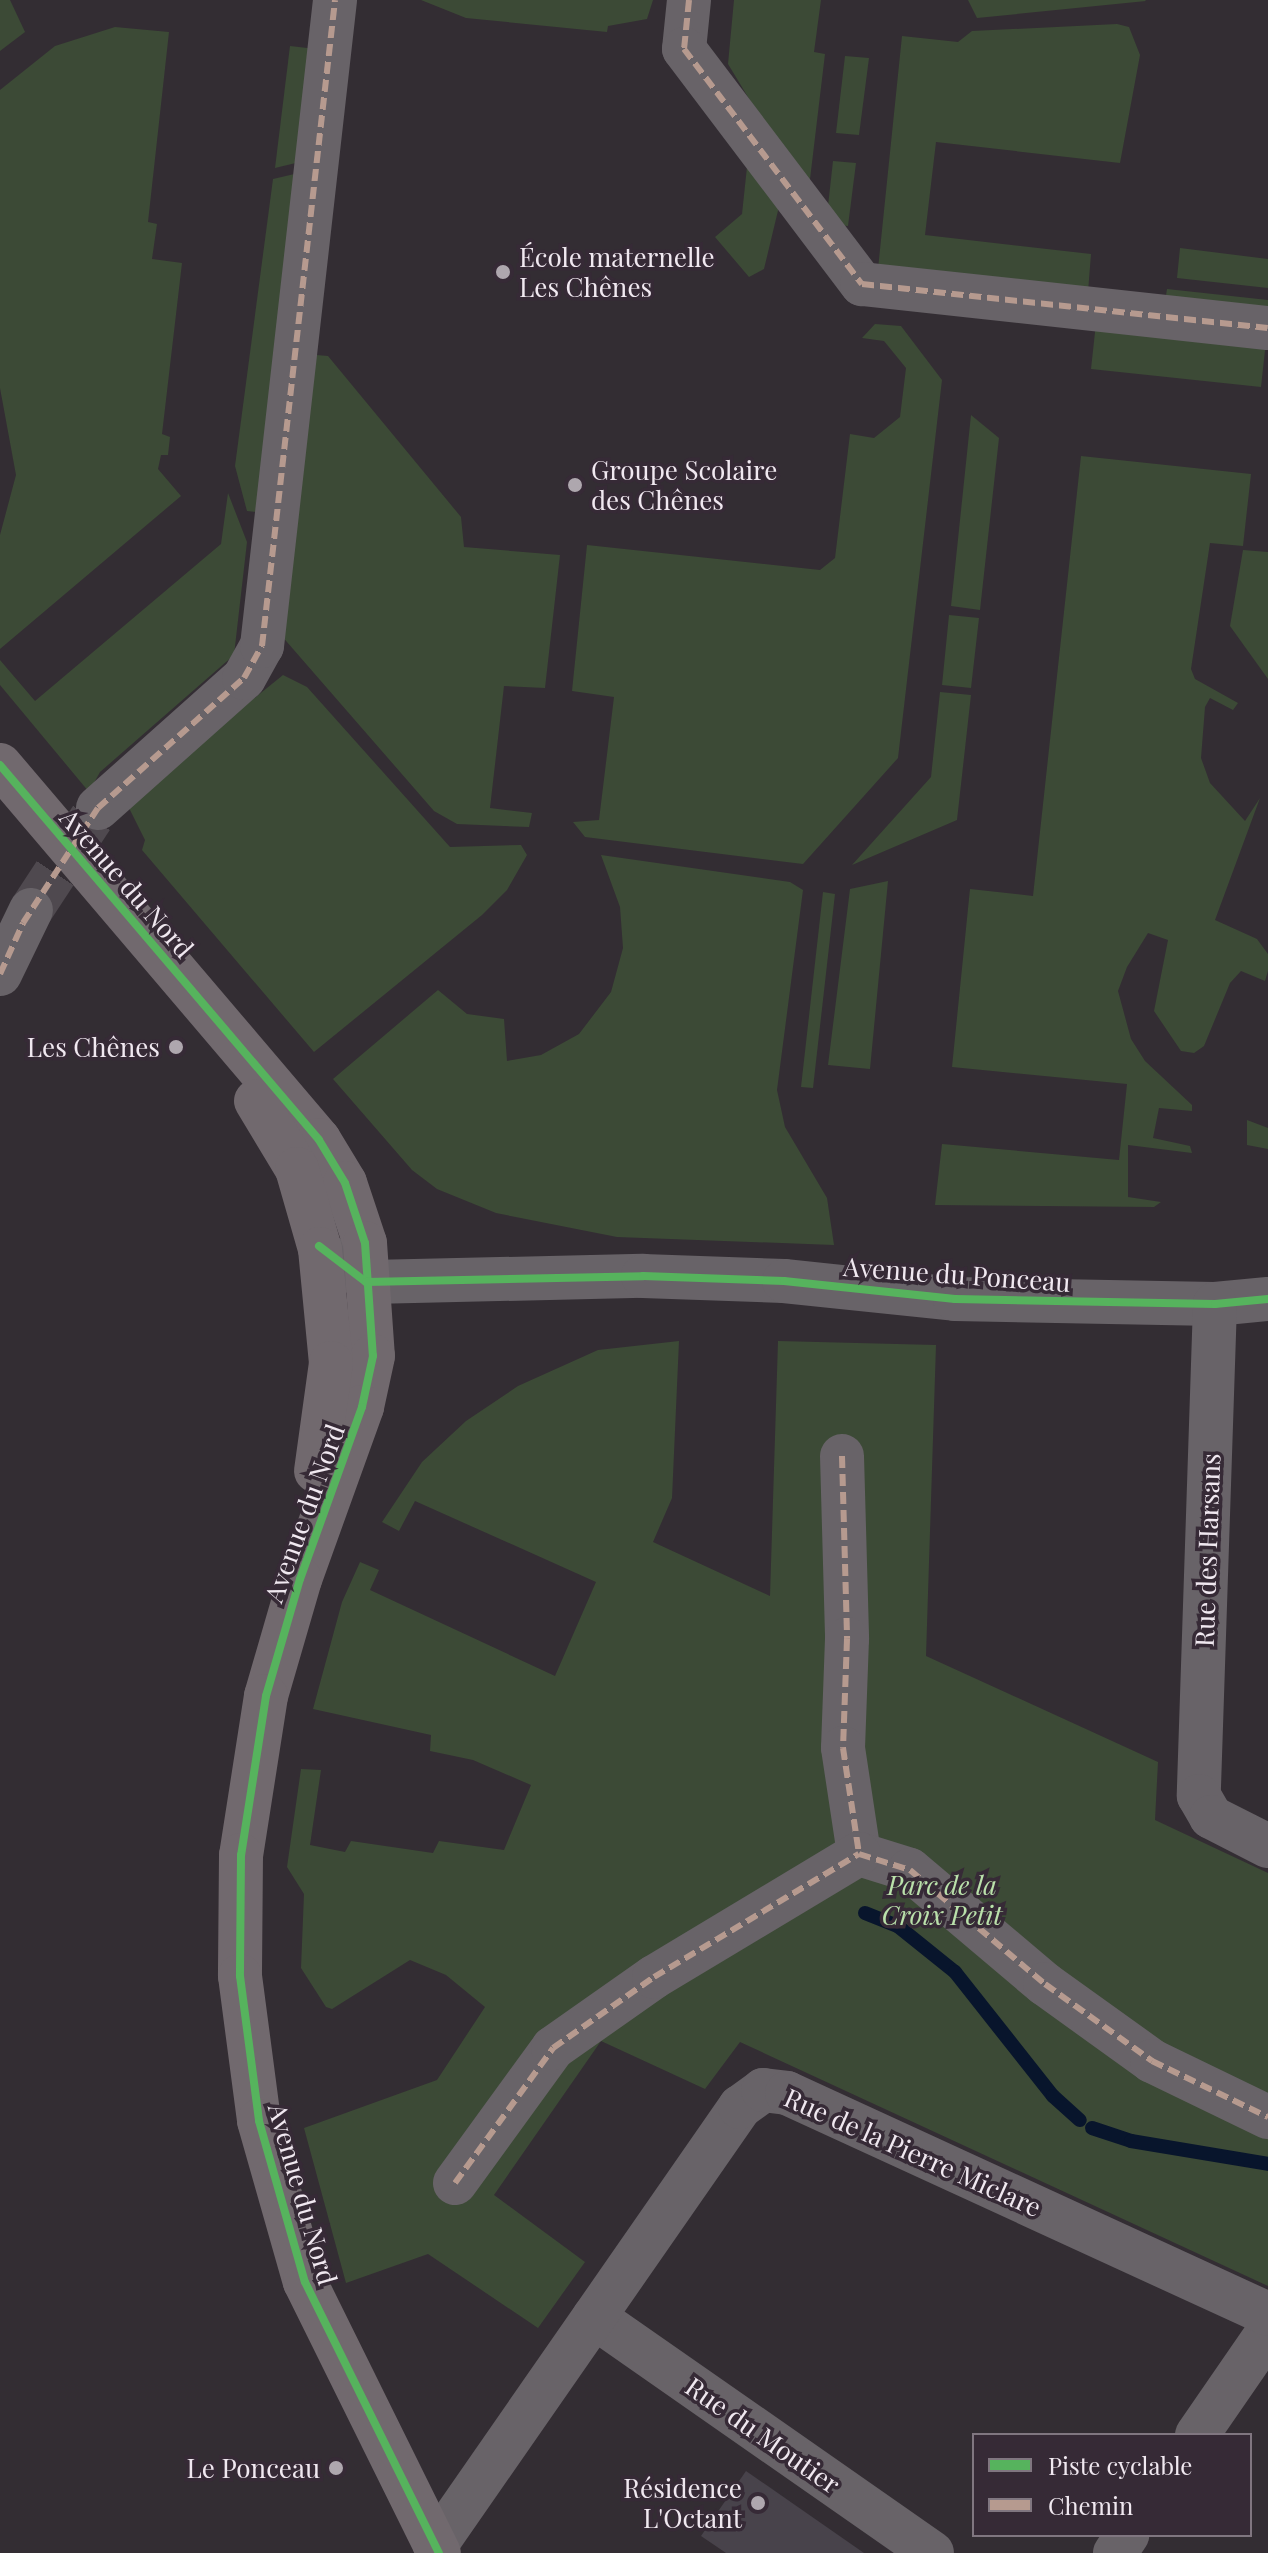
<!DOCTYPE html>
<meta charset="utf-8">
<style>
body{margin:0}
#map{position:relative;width:1268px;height:2553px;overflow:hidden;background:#332d33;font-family:"Playfair Display",serif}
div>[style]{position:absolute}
.green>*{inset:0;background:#3c4a36}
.stream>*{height:14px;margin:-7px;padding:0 7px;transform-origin:7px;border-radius:7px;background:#08152c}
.building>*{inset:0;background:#48434b}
.street-tunnel>*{height:44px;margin-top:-22px;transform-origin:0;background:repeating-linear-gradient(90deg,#4f494f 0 44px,transparent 0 66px)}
.street>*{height:44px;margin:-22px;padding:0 22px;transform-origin:22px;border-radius:22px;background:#686368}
.secondary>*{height:44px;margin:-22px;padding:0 22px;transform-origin:22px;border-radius:22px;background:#71696e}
.quiet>*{height:6px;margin-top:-3px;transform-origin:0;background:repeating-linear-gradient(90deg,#b69a8f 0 12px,transparent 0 18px)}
.cycleway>*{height:8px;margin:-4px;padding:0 4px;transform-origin:4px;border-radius:4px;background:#56b35d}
.dots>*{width:22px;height:22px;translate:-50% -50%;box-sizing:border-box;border:4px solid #362a36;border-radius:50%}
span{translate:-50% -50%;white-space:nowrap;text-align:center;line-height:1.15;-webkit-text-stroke:7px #362a36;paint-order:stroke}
.poi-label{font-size:26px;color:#f0e8f0}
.left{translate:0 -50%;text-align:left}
.right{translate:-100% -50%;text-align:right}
.street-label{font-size:26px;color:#f0e8f0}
.park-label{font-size:26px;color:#bae1ab;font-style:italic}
.legend{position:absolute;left:972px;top:2433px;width:280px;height:104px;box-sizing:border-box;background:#362a36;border:2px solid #807680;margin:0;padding:10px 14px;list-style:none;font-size:24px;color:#f0e8f0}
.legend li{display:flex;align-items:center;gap:16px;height:40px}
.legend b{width:40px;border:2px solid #807680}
</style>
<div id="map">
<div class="green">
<div style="clip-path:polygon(0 0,10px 0,25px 32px,0 51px)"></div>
<div style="clip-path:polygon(421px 0,653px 0,647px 19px,608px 26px,607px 32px,466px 18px)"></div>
<div style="clip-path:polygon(734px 0,821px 0,814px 52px,825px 54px,808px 196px,728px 64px)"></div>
<div style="clip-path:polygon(968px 0,1145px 0,1146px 1px,977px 18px)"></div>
<div style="clip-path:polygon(1117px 24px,1129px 27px,1140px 55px,1120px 163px,936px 142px,925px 235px,1091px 254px,1088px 292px,878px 269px,902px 36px,958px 42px,972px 31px)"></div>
<div style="clip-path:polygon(115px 27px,169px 32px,148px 222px,157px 224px,152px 259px,182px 263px,162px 434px,170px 437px,168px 455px,161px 455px,158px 469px,181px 496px,0 649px,0 535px,16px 475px,0 388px,0 90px,55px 46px)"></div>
<div style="clip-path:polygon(290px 46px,316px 49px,304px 161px,275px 168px)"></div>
<div style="clip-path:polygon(845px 56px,869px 58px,859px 135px,836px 133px)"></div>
<div style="clip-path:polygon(726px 140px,744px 142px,782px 194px,764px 269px,749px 277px,715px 237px,742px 214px,747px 167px)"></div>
<div style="clip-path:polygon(833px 161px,856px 163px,848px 226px,826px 224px)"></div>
<div style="clip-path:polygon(303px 172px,265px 513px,247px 511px,235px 466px,273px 179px)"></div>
<div style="clip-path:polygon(1180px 248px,1268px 259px,1268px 288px,1177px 278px)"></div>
<div style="clip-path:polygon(1167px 289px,1268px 300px,1268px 314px,1165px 302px)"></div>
<div style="clip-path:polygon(1096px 323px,1266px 341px,1261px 387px,1091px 369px)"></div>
<div style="clip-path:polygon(875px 324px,901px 326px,942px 380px,898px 758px,803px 864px,585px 837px,573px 822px,599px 820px,614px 697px,572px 691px,587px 545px,820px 570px,835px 558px,850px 434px,874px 438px,900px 417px,906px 368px,884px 341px,862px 338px)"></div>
<div style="clip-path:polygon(305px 354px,328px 356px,461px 517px,464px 547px,560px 555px,545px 688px,504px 686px,490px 808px,532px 813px,529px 827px,457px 824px,434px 811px,280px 634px)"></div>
<div style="clip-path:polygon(971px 415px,999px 438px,980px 610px,951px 606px)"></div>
<div style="clip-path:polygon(1081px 456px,1251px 474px,1243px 546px,1210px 543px,1191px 669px,1195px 679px,1238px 703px,1233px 710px,1210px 698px,1205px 707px,1201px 758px,1210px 783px,1245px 821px,1260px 798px,1215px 920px,1257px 939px,1268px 954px,1268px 971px,1265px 981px,1241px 971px,1230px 983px,1204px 1046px,1194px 1053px,1181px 1051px,1154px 1011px,1168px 940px,1148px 933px,1127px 967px,1118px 991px,1131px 1039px,1145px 1061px,1192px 1105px,1192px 1111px,1159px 1108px,1153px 1138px,1190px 1146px,1192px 1153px,1128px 1145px,1128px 1197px,1161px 1202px,1154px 1207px,935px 1205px,942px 1144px,1119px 1160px,1127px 1084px,952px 1067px,970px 889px,1033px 896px)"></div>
<div style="clip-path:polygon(228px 493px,247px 542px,234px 655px,100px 772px,89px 792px,0 685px,0 660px,35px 701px,221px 544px)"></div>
<div style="clip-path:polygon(1243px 550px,1268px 552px,1268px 679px,1230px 626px)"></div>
<div style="clip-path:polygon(949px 615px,979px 618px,971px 688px,942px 685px)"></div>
<div style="clip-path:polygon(283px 675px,307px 687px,450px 847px,521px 845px,527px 855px,507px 890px,482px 915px,314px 1052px,142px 850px,145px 840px,126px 802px)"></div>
<div style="clip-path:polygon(940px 692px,971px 695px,957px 820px,852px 865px,931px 777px)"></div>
<div style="clip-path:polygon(601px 855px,790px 882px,803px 890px,777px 1090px,785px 1127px,827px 1198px,834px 1245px,617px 1237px,496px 1213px,437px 1189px,412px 1170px,333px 1079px,438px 990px,467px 1014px,504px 1019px,507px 1061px,541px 1055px,579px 1034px,611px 992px,623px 948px,620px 907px)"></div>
<div style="clip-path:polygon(888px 881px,870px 1069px,828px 1065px,850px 889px)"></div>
<div style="clip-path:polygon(823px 892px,835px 894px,813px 1088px,801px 1087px)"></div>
<div style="clip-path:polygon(1247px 1120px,1268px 1128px,1268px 1149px,1247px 1145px)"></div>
<div style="clip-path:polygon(679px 1341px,672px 1498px,653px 1542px,770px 1596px,778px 1341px,936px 1345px,926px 1656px,1158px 1762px,1155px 1820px,1268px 1873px,1268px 2286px,740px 2042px,705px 2089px,601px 2041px,494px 2195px,585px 2262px,538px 2328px,428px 2254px,346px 2283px,304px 2128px,437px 2080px,485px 2007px,446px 1975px,410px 1960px,332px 2009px,326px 2007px,301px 1968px,304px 1894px,287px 1867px,301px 1769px,321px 1770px,310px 1845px,345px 1852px,351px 1841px,433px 1853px,439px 1841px,504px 1850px,531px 1785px,473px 1760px,430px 1751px,431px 1735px,313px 1709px,342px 1602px,360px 1562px,379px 1570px,370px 1590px,555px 1676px,596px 1582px,415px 1501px,399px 1531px,382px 1522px,422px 1462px,466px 1421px,518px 1386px,598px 1350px)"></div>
</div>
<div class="stream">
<div style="left:865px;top:1913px;width:37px;rotate:22deg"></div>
<div style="left:899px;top:1927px;width:72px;rotate:38.8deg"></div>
<div style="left:955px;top:1972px;width:158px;rotate:51.7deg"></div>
<div style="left:1053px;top:2096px;width:36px;rotate:42deg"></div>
<div style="left:1092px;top:2128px;width:41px;rotate:18.4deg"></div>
<div style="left:1131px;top:2141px;width:139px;rotate:9.5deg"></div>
</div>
<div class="building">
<div style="clip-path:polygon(746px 2471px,864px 2553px,726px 2553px,701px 2536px)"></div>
</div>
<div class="street-tunnel">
<div style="left:31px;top:910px;width:122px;rotate:-56.7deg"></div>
</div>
<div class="street">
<div style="left:689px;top:0;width:49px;rotate:95.8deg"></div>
<div style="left:684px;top:49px;width:295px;rotate:52.9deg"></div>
<div style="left:862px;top:284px;width:408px;rotate:6.2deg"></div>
<div style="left:98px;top:808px;width:195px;rotate:-41.7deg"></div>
<div style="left:244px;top:678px;width:37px;rotate:-61deg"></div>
<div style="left:262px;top:646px;width:650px;rotate:-83.55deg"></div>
<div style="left:0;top:974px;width:71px;rotate:-64.2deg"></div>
<div style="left:336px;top:1260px;width:41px;rotate:32.2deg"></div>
<div style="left:371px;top:1282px;width:272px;rotate:-1.3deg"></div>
<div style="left:643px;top:1276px;width:141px;rotate:2deg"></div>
<div style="left:784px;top:1281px;width:172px;rotate:6deg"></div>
<div style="left:955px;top:1299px;width:260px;rotate:1.1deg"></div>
<div style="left:1215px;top:1304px;width:53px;rotate:-5.4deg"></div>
<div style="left:1215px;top:1304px;width:492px;rotate:91.9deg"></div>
<div style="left:1199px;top:1796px;width:24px;rotate:60deg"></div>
<div style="left:1211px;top:1817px;width:64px;rotate:27deg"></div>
<div style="left:842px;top:1456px;width:183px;rotate:88.4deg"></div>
<div style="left:847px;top:1639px;width:109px;rotate:92.1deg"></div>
<div style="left:843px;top:1748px;width:107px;rotate:81.4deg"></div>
<div style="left:859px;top:1854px;width:53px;rotate:17.4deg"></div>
<div style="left:910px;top:1870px;width:177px;rotate:40.2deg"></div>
<div style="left:1045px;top:1984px;width:132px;rotate:35.7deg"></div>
<div style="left:1152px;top:2061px;width:129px;rotate:25.8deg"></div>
<div style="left:455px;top:2183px;width:167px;rotate:-54deg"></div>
<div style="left:553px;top:2048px;width:123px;rotate:-35.1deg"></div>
<div style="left:654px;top:1977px;width:239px;rotate:-31deg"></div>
<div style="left:594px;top:2317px;width:412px;rotate:34.9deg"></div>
<div style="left:1197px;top:2435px;width:125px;rotate:-55.4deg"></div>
<div style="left:435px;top:2546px;width:535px;rotate:-55.21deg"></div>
<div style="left:740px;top:2107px;width:29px;rotate:-36deg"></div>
<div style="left:763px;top:2090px;width:24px;rotate:7deg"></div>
<div style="left:787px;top:2093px;width:529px;rotate:24.68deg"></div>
<div style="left:1115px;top:2553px;width:22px;rotate:-56deg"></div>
</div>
<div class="secondary">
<div style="left:0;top:765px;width:492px;rotate:49.6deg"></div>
<div style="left:319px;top:1140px;width:50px;rotate:58.8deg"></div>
<div style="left:345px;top:1183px;width:63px;rotate:71.6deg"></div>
<div style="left:365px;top:1243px;width:113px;rotate:86deg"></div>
<div style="left:373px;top:1356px;width:52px;rotate:102.2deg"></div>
<div style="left:362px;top:1407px;width:183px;rotate:109.8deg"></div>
<div style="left:300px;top:1579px;width:122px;rotate:106.2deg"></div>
<div style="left:266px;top:1696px;width:161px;rotate:98.9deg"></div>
<div style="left:241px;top:1855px;width:121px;rotate:90.5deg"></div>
<div style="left:240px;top:1976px;width:146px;rotate:82.5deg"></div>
<div style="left:259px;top:2121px;width:167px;rotate:74.1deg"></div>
<div style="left:305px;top:2282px;width:302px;rotate:63.7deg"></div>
<div style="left:256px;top:1101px;width:79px;rotate:58.9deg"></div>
<div style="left:297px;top:1169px;width:83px;rotate:74deg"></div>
<div style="left:320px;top:1249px;width:115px;rotate:84.5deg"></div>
<div style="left:331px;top:1363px;width:109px;rotate:97.9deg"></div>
</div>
<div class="quiet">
<div style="left:689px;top:0;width:49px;rotate:95.8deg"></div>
<div style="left:684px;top:49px;width:295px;rotate:52.9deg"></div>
<div style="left:862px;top:284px;width:408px;rotate:6.2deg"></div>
<div style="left:0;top:974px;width:56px;rotate:-65.7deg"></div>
<div style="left:23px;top:923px;width:137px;rotate:-56.9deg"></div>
<div style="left:98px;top:808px;width:195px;rotate:-41.7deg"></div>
<div style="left:244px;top:678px;width:37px;rotate:-61deg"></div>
<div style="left:262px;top:646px;width:650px;rotate:-83.55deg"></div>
<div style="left:842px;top:1456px;width:183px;rotate:88.4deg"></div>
<div style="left:847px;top:1639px;width:109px;rotate:92.1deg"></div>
<div style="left:843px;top:1748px;width:107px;rotate:81.4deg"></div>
<div style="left:859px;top:1854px;width:53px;rotate:17.4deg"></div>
<div style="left:910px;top:1870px;width:177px;rotate:40.2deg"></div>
<div style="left:1045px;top:1984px;width:132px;rotate:35.7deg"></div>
<div style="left:1152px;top:2061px;width:129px;rotate:25.8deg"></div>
<div style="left:455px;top:2183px;width:167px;rotate:-54deg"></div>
<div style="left:553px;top:2048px;width:123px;rotate:-35.1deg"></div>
<div style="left:654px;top:1977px;width:239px;rotate:-31deg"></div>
</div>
<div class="cycleway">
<div style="left:0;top:765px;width:492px;rotate:49.6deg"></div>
<div style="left:319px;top:1140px;width:50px;rotate:58.8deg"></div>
<div style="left:345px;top:1183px;width:63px;rotate:71.6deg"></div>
<div style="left:365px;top:1243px;width:113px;rotate:86deg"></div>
<div style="left:373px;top:1356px;width:52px;rotate:102.2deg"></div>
<div style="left:362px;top:1407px;width:183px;rotate:109.8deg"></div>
<div style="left:300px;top:1579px;width:122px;rotate:106.2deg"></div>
<div style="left:266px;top:1696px;width:161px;rotate:98.9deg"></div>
<div style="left:241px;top:1855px;width:121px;rotate:90.5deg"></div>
<div style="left:240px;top:1976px;width:146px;rotate:82.5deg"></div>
<div style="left:259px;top:2121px;width:167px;rotate:74.1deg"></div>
<div style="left:305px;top:2282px;width:302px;rotate:63.7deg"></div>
<div style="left:319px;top:1246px;width:59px;rotate:37.5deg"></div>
<div style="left:366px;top:1282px;width:277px;rotate:-1.2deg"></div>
<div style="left:643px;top:1276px;width:141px;rotate:2deg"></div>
<div style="left:784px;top:1281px;width:172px;rotate:6deg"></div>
<div style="left:955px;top:1299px;width:260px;rotate:1.1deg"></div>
<div style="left:1215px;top:1304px;width:53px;rotate:-5.4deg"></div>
</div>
<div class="dots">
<div style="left:503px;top:272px;background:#aea7ae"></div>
<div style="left:575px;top:485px;background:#aea7ae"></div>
<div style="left:176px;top:1047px;background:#aea7ae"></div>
<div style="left:336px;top:2468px;background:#aea7ae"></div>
<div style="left:758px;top:2503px;background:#aea7ae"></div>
</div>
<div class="poi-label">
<span class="left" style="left:519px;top:272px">École maternelle<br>Les Chênes</span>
<span class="left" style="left:591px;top:485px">Groupe Scolaire<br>des Chênes</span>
<span class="right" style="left:160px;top:1047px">Les Chênes</span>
<span class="right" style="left:320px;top:2468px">Le Ponceau</span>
<span class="right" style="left:742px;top:2503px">Résidence<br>L'Octant</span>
</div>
<div class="street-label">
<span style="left:127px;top:883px;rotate:49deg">Avenue du Nord</span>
<span style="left:957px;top:1274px;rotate:4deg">Avenue du Ponceau</span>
<span style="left:304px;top:1513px;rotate:-70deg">Avenue du Nord</span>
<span style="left:1207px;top:1550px;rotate:-88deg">Rue des Harsans</span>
<span style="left:913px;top:2152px;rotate:24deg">Rue de la Pierre Miclare</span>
<span style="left:303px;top:2194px;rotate:74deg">Avenue du Nord</span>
<span style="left:763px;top:2435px;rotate:35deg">Rue du Moutier</span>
</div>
<div class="park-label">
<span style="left:942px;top:1900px">Parc de la<br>Croix Petit</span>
</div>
<ul class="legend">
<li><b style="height:10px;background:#56b35d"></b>Piste cyclable</li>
<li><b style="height:10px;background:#b69a8f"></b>Chemin</li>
</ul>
</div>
